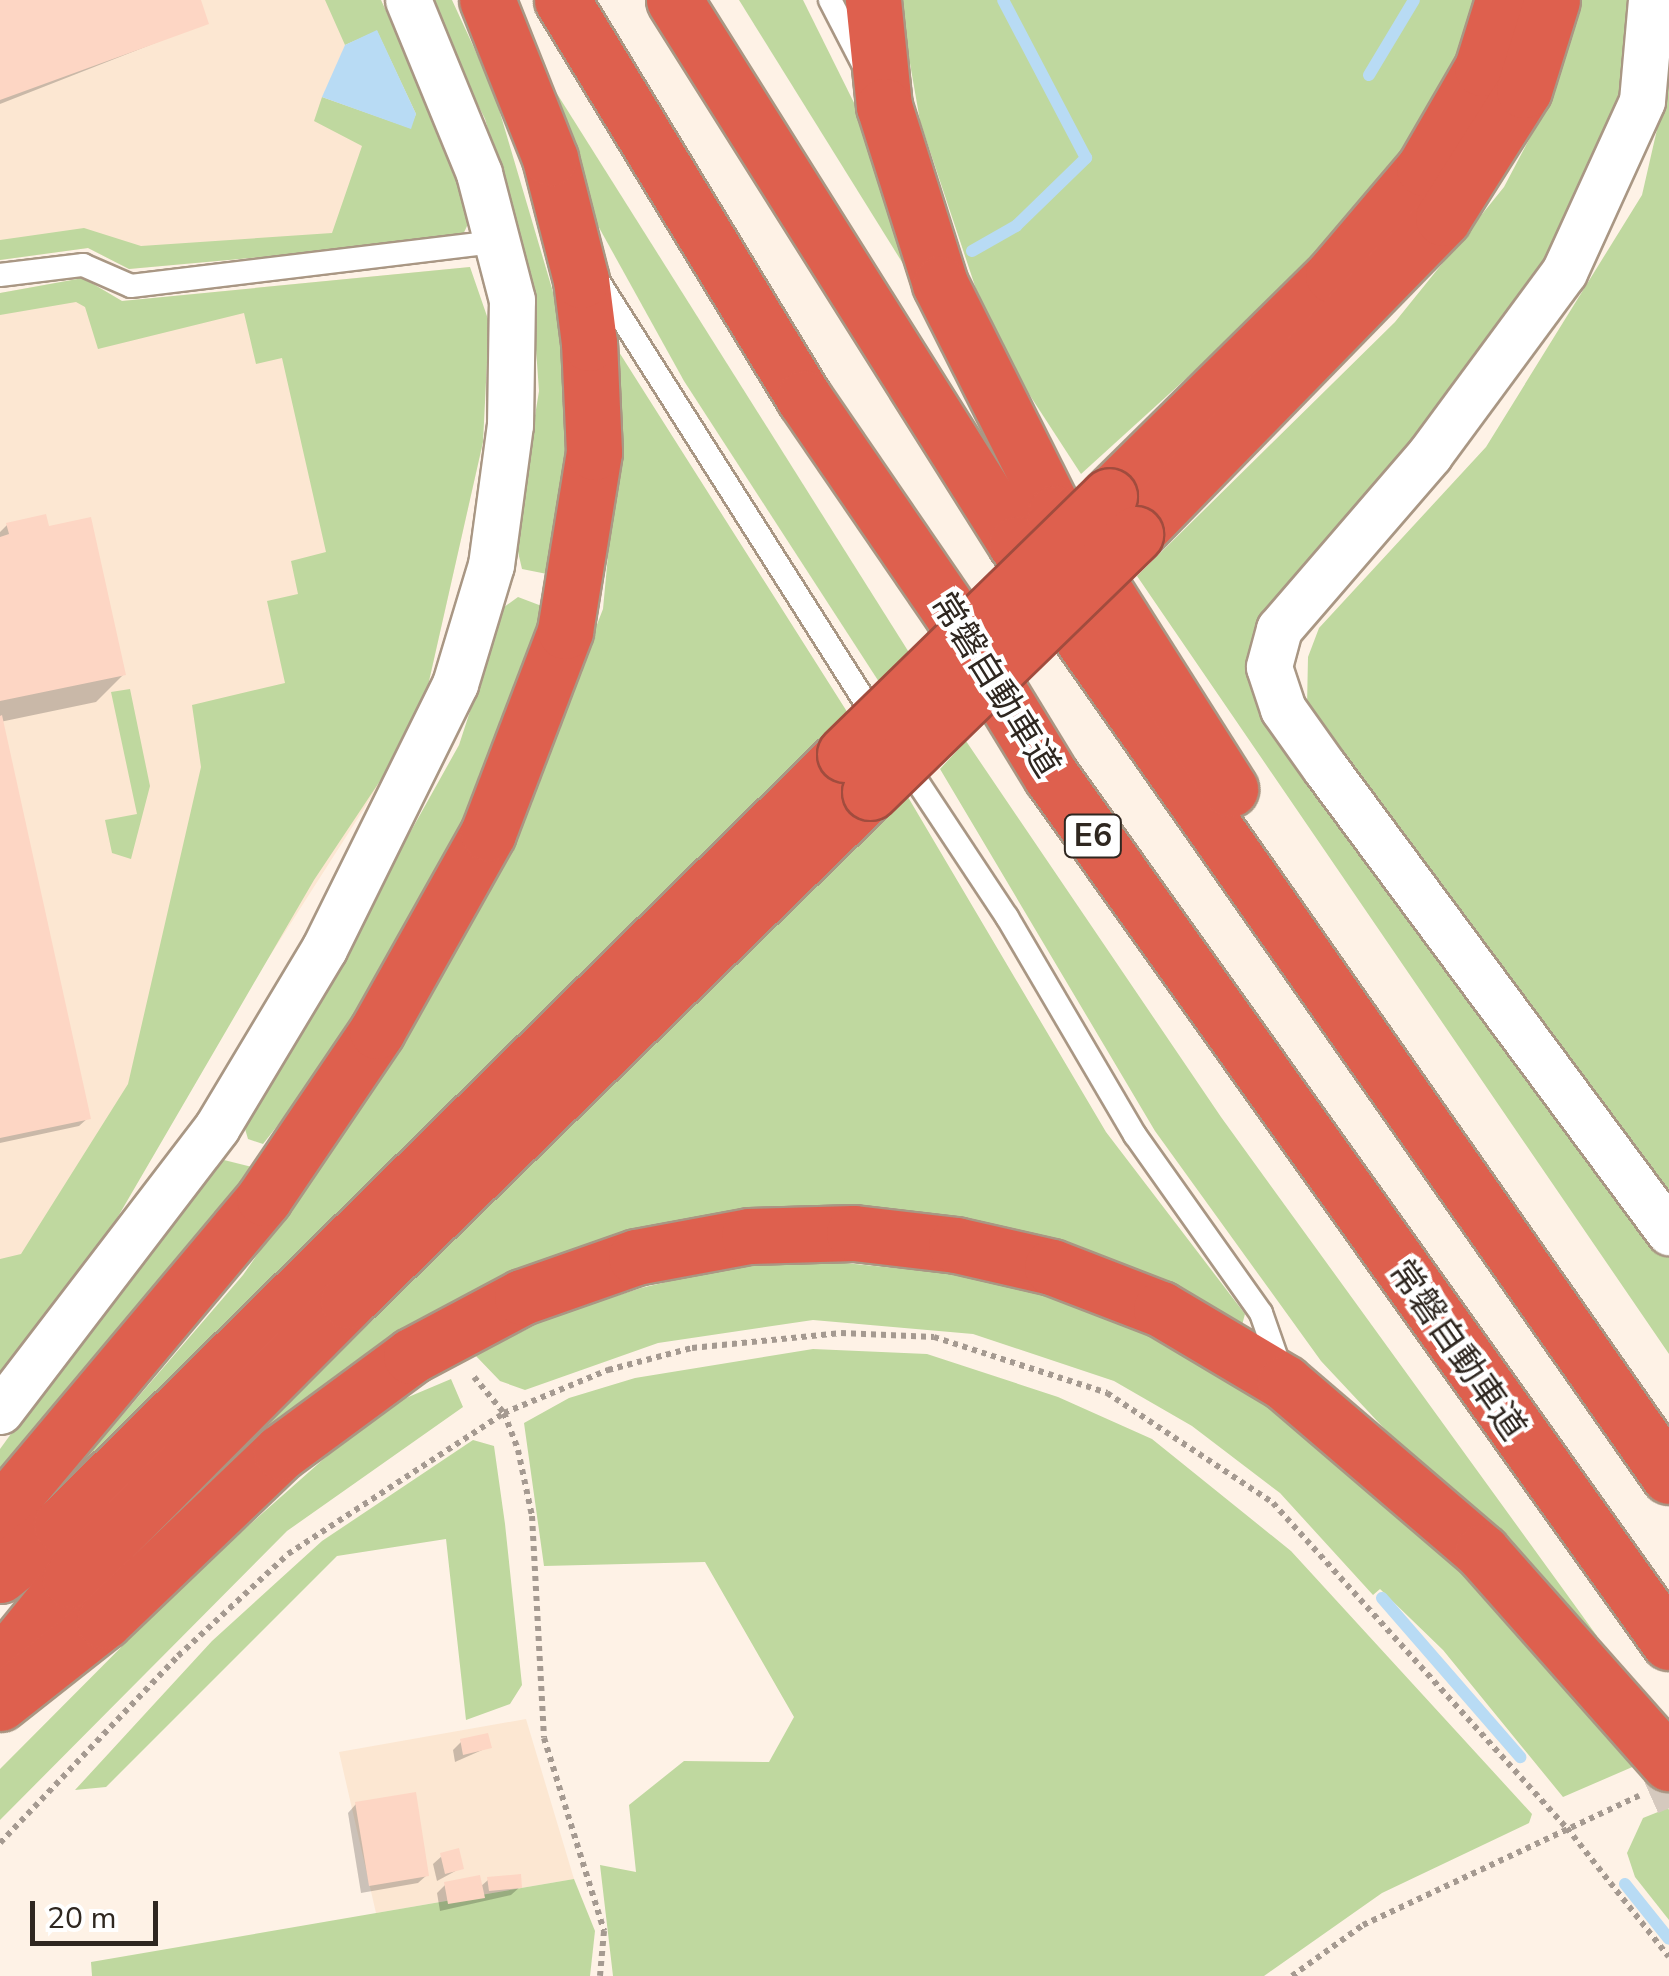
<!DOCTYPE html>
<meta charset="utf-8">
<style>
body{margin:0}
#map{position:relative;width:1669px;height:1976px;overflow:hidden;background:#fef2e6;font-family:"Nunito Sans","Noto Sans JP",sans-serif}
div>[style]{position:absolute}
.built>*{inset:0;background:#fce7d2}
.green>*{inset:0;background:#bfd89f}
.water>*{inset:0;background:#b8dbf4}
.shadow>*{inset:0;background:#0003}
.stream>*{height:12px;margin:-6px;padding:0 6px;transform-origin:6px;border-radius:6px;background:#b8dbf4}
.building>*{inset:0;background:#fdd6c4}
.minor-tunnel>*{height:45px;margin-top:-22.5px;transform-origin:0;background:repeating-linear-gradient(90deg,#d5c9be 0 45px,transparent 0 67px)}
.path>*{height:6px;margin-top:-3px;transform-origin:0;background:repeating-linear-gradient(90deg,#a59a91 0 5px,transparent 0 10px)}
.roads{filter:drop-shadow(2px 0 #a99784) drop-shadow(-2px 0 #a99784) drop-shadow(0 2px #a99784) drop-shadow(0 -2px #a99784)}
.service>*{height:22px;margin:-11px;padding:0 11px;transform-origin:11px;border-radius:11px;background:#fff}
.minor>*{height:45px;margin:-22.5px;padding:0 22.5px;transform-origin:22.5px;border-radius:22.5px;background:#fff}
.motorway>*{height:55px;margin:-27.5px;padding:0 27.5px;transform-origin:27.5px;border-radius:27.5px;background:#de604e}
.bridges{filter:drop-shadow(2px 0 #a14c3e) drop-shadow(-2px 0 #a14c3e) drop-shadow(0 2px #a14c3e) drop-shadow(0 -2px #a14c3e)}
.motorway-bridge>*{height:55px;margin:-27.5px;padding:0 27.5px;transform-origin:27.5px;border-radius:27.5px;background:#de604e}
span{translate:-50% -50%;white-space:nowrap;text-align:center;line-height:1.15;-webkit-text-stroke:8px #fff;paint-order:stroke}
.shield-label span{padding:2px 8px;background:#fff;border:2px solid;border-radius:8px;-webkit-text-stroke-width:0}
.shield-label{font-size:32px;color:#2f2720;font-weight:700}
.street-label{font-size:35px;color:#2f2720}
.scale{position:absolute;left:30px;top:1901px;width:128px;height:45px;box-sizing:border-box;border:5px solid #2f2720;border-top:0;padding-left:12px;font-size:30px;line-height:35px;white-space:nowrap;color:#2f2720;-webkit-text-stroke:8px #fff;paint-order:stroke}
</style>
<div id="map">
<div class="built">
<div style="clip-path:polygon(0 0,381px 0,461px 239px,129px 269px,88px 248px,0 260px)"></div>
<div style="clip-path:polygon(470px 267px,483px 442px,420px 721px,0 1378px,0 293px,83px 278px,122px 301px)"></div>
<div style="clip-path:polygon(526px 1719px,574px 1879px,376px 1913px,339px 1752px)"></div>
</div>
<div class="green">
<div style="clip-path:polygon(325px 0,381px 0,463px 178px,473px 213px,461px 239px,129px 269px,88px 248px,0 260px,0 240px,84px 228px,141px 246px,332px 233px,362px 146px,314px 121px,322px 97px,410px 128px,416px 114px,377px 31px,345px 45px)"></div>
<div style="clip-path:polygon(426px 0,452px 0,493px 89px,553px 292px,568px 387px,567px 489px,552px 575px,522px 569px,515px 539px,539px 391px,531px 279px,485px 119px)"></div>
<div style="clip-path:polygon(739px 0,803px 0,868px 131px,915px 283px)"></div>
<div style="clip-path:polygon(899px 0,1474px 0,1469px 30px,1413px 150px,1309px 267px,1081px 474px,992px 337px,920px 121px)"></div>
<div style="clip-path:polygon(1582px 0,1632px 0,1634px 50px,1585px 196px,1522px 301px,1252px 671px,1669px 1248px,1669px 1354px,1137px 576px,1395px 322px,1504px 187px,1545px 109px)"></div>
<div style="clip-path:polygon(1669px 77px,1669px 1192px,1307px 706px,1308px 657px,1319px 628px,1486px 447px,1642px 195px)"></div>
<div style="clip-path:polygon(554px 89px,910px 654px,881px 685px,684px 381px,581px 195px)"></div>
<div style="clip-path:polygon(470px 267px,489px 322px,483px 442px,420px 721px,314px 880px,77px 1287px,0 1383px,0 1259px,21px 1254px,128px 1084px,201px 767px,192px 705px,285px 683px,267px 601px,298px 594px,291px 561px,326px 552px,282px 358px,256px 364px,244px 313px,98px 349px,85px 307px,76px 302px,0 315px,0 293px,83px 278px,122px 301px)"></div>
<div style="clip-path:polygon(612px 341px,851px 718px,15px 1540px,243px 1275px,384px 1074px,501px 871px,603px 609px,616px 469px)"></div>
<div style="clip-path:polygon(518px 597px,547px 608px,460px 842px,321px 1070px,263px 1144px,248px 1139px,240px 1112px,345px 949px,459px 745px,504px 607px)"></div>
<div style="clip-path:polygon(130px 689px,150px 786px,131px 859px,112px 853px,105px 820px,137px 814px,111px 692px)"></div>
<div style="clip-path:polygon(966px 741px,1221px 1117px,1597px 1636px,1586px 1644px,1321px 1361px,1155px 1131px,940px 769px)"></div>
<div style="clip-path:polygon(905px 792px,1106px 1132px,1245px 1314px,1241px 1329px,1091px 1263px,569px 1257px,82px 1608px)"></div>
<div style="clip-path:polygon(212px 1157px,252px 1167px,213px 1232px,0 1478px,0 1449px)"></div>
<div style="clip-path:polygon(825px 1261px,984px 1277px,1072px 1303px,1167px 1343px,1265px 1401px,1469px 1579px,1637px 1765px,1563px 1797px,1443px 1650px,1380px 1589px,1373px 1595px,1280px 1493px,1192px 1426px,1114px 1381px,973px 1334px,813px 1320px,658px 1343px,525px 1390px,500px 1381px,475px 1355px,551px 1317px,641px 1288px,726px 1268px)"></div>
<div style="clip-path:polygon(813px 1349px,927px 1354px,1058px 1397px,1152px 1439px,1291px 1551px,1532px 1814px,1529px 1823px,1382px 1893px,1264px 1976px,613px 1976px,600px 1865px,636px 1872px,629px 1805px,684px 1761px,769px 1762px,794px 1717px,705px 1562px,544px 1566px,524px 1423px,569px 1398px,635px 1378px)"></div>
<div style="clip-path:polygon(451px 1379px,463px 1407px,287px 1531px,0 1820px,0 1769px,194px 1574px,380px 1409px)"></div>
<div style="clip-path:polygon(473px 1440px,494px 1446px,505px 1524px,522px 1685px,510px 1704px,466px 1720px,446px 1539px,337px 1556px,106px 1787px,75px 1790px,212px 1641px,322px 1541px)"></div>
<div style="clip-path:polygon(1668px 1808px,1669px 1810px,1669px 1920px,1635px 1877px,1627px 1853px,1643px 1818px)"></div>
<div style="clip-path:polygon(574px 1879px,595px 1931px,590px 1976px,92px 1976px,91px 1962px)"></div>
</div>
<div class="water">
<div style="clip-path:polygon(377px 30px,416px 114px,411px 129px,322px 97px,345px 45px)"></div>
</div>
<div class="shadow">
<div style="clip-path:polygon(0 0,198px 0,206px 23px,0 104px)"></div>
<div style="clip-path:polygon(7px 525px,123px 675px,96px 702px,0 722px,88px 1118px,79px 1126px,0 1143px,0 532px)"></div>
<div style="clip-path:polygon(461px 1742px,489px 1747px,455px 1762px,453px 1750px)"></div>
<div style="clip-path:polygon(356px 1804px,427px 1875px,418px 1883px,361px 1893px,348px 1813px)"></div>
<div style="clip-path:polygon(442px 1856px,461px 1868px,437px 1881px,433px 1864px)"></div>
<div style="clip-path:polygon(488px 1880px,520px 1887px,511px 1895px,440px 1911px,437px 1893px,446px 1884px,480px 1887px)"></div>
</div>
<div class="stream">
<div style="left:1369px;top:75px;width:87px;rotate:-59deg"></div>
<div style="left:972px;top:251px;width:51px;rotate:-29.6deg"></div>
<div style="left:1016px;top:226px;width:98px;rotate:-44.2deg"></div>
<div style="left:1086px;top:158px;width:178px;rotate:-117.7deg"></div>
<div style="left:1382px;top:1598px;width:211px;rotate:49deg"></div>
<div style="left:1625px;top:1884px;width:70px;rotate:51.3deg"></div>
</div>
<div class="building">
<div style="clip-path:polygon(0 0,201px 0,209px 24px,0 100px)"></div>
<div style="clip-path:polygon(46px 514px,49px 526px,91px 517px,126px 675px,0 701px,0 537px,9px 534px,6px 523px)"></div>
<div style="clip-path:polygon(2px 715px,91px 1119px,0 1138px,0 716px)"></div>
<div style="clip-path:polygon(488px 1733px,492px 1748px,463px 1755px,460px 1739px)"></div>
<div style="clip-path:polygon(416px 1792px,429px 1876px,369px 1886px,355px 1802px)"></div>
<div style="clip-path:polygon(459px 1848px,464px 1869px,445px 1874px,440px 1853px)"></div>
<div style="clip-path:polygon(521px 1874px,522px 1888px,489px 1891px,487px 1877px)"></div>
<div style="clip-path:polygon(480px 1875px,485px 1898px,448px 1904px,444px 1882px)"></div>
</div>
<div class="minor-tunnel">
<div style="left:1649px;top:1792px;width:22px;rotate:-24deg"></div>
</div>
<div class="path">
<div style="left:474px;top:1377px;width:47px;rotate:50.2deg"></div>
<div style="left:504px;top:1413px;width:40px;rotate:69deg"></div>
<div style="left:518px;top:1450px;width:67px;rotate:78deg"></div>
<div style="left:532px;top:1516px;width:222px;rotate:86.9deg"></div>
<div style="left:544px;top:1738px;width:202px;rotate:72.7deg"></div>
<div style="left:604px;top:1931px;width:45px;rotate:95.1deg"></div>
<div style="left:0;top:1843px;width:258px;rotate:-46.4deg"></div>
<div style="left:178px;top:1656px;width:150px;rotate:-42.8deg"></div>
<div style="left:288px;top:1554px;width:258px;rotate:-33.1deg"></div>
<div style="left:504px;top:1413px;width:113px;rotate:-22.5deg"></div>
<div style="left:608px;top:1370px;width:87px;rotate:-14.7deg"></div>
<div style="left:692px;top:1348px;width:150px;rotate:-5.7deg"></div>
<div style="left:841px;top:1333px;width:93px;rotate:2.5deg"></div>
<div style="left:934px;top:1337px;width:182px;rotate:17.9deg"></div>
<div style="left:1107px;top:1393px;width:199px;rotate:33.5deg"></div>
<div style="left:1273px;top:1503px;width:438px;rotate:47.9deg"></div>
<div style="left:1567px;top:1828px;width:164px;rotate:51.7deg"></div>
<div style="left:1292px;top:1976px;width:87px;rotate:-35.7deg"></div>
<div style="left:1363px;top:1925px;width:305px;rotate:-25.1deg"></div>
</div>
<div class="roads">
<div class="service">
<div style="left:830px;top:0;width:72px;rotate:62.7deg"></div>
<div style="left:0;top:275px;width:84px;rotate:-6.9deg"></div>
<div style="left:83px;top:265px;width:52px;rotate:23.6deg"></div>
<div style="left:131px;top:286px;width:369px;rotate:-6.9deg"></div>
<div style="left:595px;top:276px;width:528px;rotate:57.6deg"></div>
<div style="left:901px;top:757px;width:192px;rotate:56.5deg"></div>
<div style="left:1007px;top:917px;width:253px;rotate:59.6deg"></div>
<div style="left:1135px;top:1135px;width:218px;rotate:54.7deg"></div>
<div style="left:1261px;top:1313px;width:60px;rotate:70.7deg"></div>
</div>
<div class="minor">
<div style="left:1651px;top:0;width:101px;rotate:95.1deg"></div>
<div style="left:1642px;top:101px;width:188px;rotate:114.5deg"></div>
<div style="left:1564px;top:272px;width:226px;rotate:126.4deg"></div>
<div style="left:1430px;top:454px;width:231px;rotate:130.8deg"></div>
<div style="left:1279px;top:629px;width:39px;rotate:105deg"></div>
<div style="left:1269px;top:667px;width:44px;rotate:71.6deg"></div>
<div style="left:1283px;top:709px;width:72px;rotate:54.6deg"></div>
<div style="left:1325px;top:768px;width:578px;rotate:53.45deg"></div>
<div style="left:0;top:1411px;width:357px;rotate:-52.6deg"></div>
<div style="left:217px;top:1127px;width:208px;rotate:-59deg"></div>
<div style="left:324px;top:949px;width:296px;rotate:-63.7deg"></div>
<div style="left:455px;top:684px;width:124px;rotate:-73.2deg"></div>
<div style="left:491px;top:565px;width:141px;rotate:-82.3deg"></div>
<div style="left:510px;top:425px;width:125px;rotate:-89.1deg"></div>
<div style="left:512px;top:300px;width:131px;rotate:-104.6deg"></div>
<div style="left:479px;top:173px;width:187px;rotate:-112.3deg"></div>
</div>
<div class="motorway">
<div style="left:562px;top:0;width:466px;rotate:58.7deg"></div>
<div style="left:804px;top:398px;width:262px;rotate:55.6deg"></div>
<div style="left:952px;top:614px;width:190px;rotate:58.6deg"></div>
<div style="left:1051px;top:776px;width:1064px;rotate:54.49deg"></div>
<div style="left:674px;top:0;width:643px;rotate:57.84deg"></div>
<div style="left:1016px;top:544px;width:1138px;rotate:54.98deg"></div>
<div style="left:873px;top:0;width:107px;rotate:84.1deg"></div>
<div style="left:884px;top:106px;width:187px;rotate:72.5deg"></div>
<div style="left:940px;top:284px;width:256px;rotate:63.3deg"></div>
<div style="left:1055px;top:513px;width:327px;rotate:57.6deg"></div>
<div style="left:1109px;top:496px;width:315px;rotate:-44.6deg"></div>
<div style="left:1333px;top:275px;width:140px;rotate:-49.6deg"></div>
<div style="left:1424px;top:168px;width:116px;rotate:-59.9deg"></div>
<div style="left:1482px;top:68px;width:71px;rotate:-72.8deg"></div>
<div style="left:1135px;top:534px;width:441px;rotate:-45.7deg"></div>
<div style="left:1443px;top:218px;width:151px;rotate:-57.7deg"></div>
<div style="left:1524px;top:90px;width:94px;rotate:-72.7deg"></div>
<div style="left:0;top:1513px;width:411px;rotate:-50deg"></div>
<div style="left:264px;top:1198px;width:202px;rotate:-55.9deg"></div>
<div style="left:377px;top:1031px;width:227px;rotate:-60.7deg"></div>
<div style="left:488px;top:833px;width:216px;rotate:-69.1deg"></div>
<div style="left:565px;top:631px;width:181px;rotate:-80.8deg"></div>
<div style="left:594px;top:452px;width:109px;rotate:-92.6deg"></div>
<div style="left:589px;top:343px;width:64px;rotate:-97.2deg"></div>
<div style="left:581px;top:280px;width:126px;rotate:-104.3deg"></div>
<div style="left:550px;top:158px;width:170px;rotate:-111.7deg"></div>
<div style="left:0;top:1575px;width:79px;rotate:-39.3deg"></div>
<div style="left:61px;top:1525px;width:1100px;rotate:-44.52deg"></div>
<div style="left:0;top:1666px;width:111px;rotate:-50.9deg"></div>
<div style="left:70px;top:1580px;width:394px;rotate:-45.1deg"></div>
<div style="left:348px;top:1301px;width:729px;rotate:-44.28deg"></div>
<div style="left:0;top:1703px;width:132px;rotate:-38.3deg"></div>
<div style="left:104px;top:1621px;width:245px;rotate:-43.7deg"></div>
<div style="left:281px;top:1452px;width:162px;rotate:-36.4deg"></div>
<div style="left:411px;top:1356px;width:126px;rotate:-28deg"></div>
<div style="left:522px;top:1297px;width:121px;rotate:-19.3deg"></div>
<div style="left:636px;top:1257px;width:115px;rotate:-10.5deg"></div>
<div style="left:749px;top:1236px;width:105px;rotate:-1.6deg"></div>
<div style="left:854px;top:1233px;width:103px;rotate:6.7deg"></div>
<div style="left:956px;top:1245px;width:98px;rotate:12.9deg"></div>
<div style="left:1052px;top:1267px;width:117px;rotate:21.1deg"></div>
<div style="left:1161px;top:1309px;width:144px;rotate:30.8deg"></div>
<div style="left:1285px;top:1383px;width:260px;rotate:40.6deg"></div>
<div style="left:1482px;top:1552px;width:282px;rotate:48.5deg"></div>
</div>
</div>
<div class="bridges">
<div class="motorway-bridge">
<div style="left:845px;top:754px;width:369px;rotate:-44.3deg"></div>
<div style="left:870px;top:792px;width:370px;rotate:-44.2deg"></div>
</div>
</div>
<div class="shield-label">
<span style="left:1093px;top:836px">E6</span>
</div>
<div class="street-label">
<span style="left:995px;top:685px;rotate:58deg">常磐自動車道</span>
<span style="left:1457px;top:1350px;rotate:55deg">常磐自動車道</span>
</div>
<div class="scale">20 m</div>
</div>
